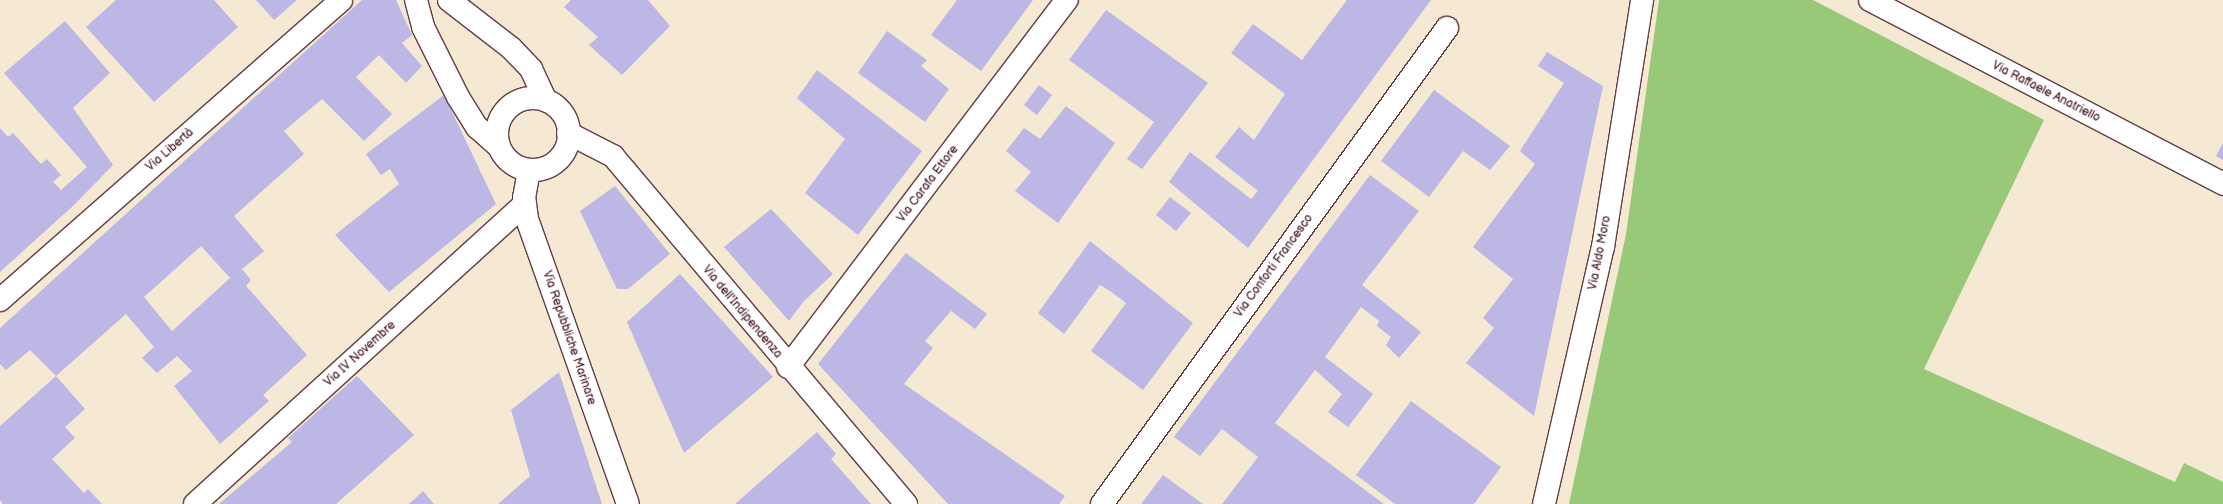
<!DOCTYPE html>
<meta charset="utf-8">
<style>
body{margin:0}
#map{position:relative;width:2223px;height:504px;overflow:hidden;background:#f5e9d4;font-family:"Balsamiq Sans",sans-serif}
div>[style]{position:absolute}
.green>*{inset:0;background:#98c979}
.building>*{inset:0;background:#bcb7e4}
.roads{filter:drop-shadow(1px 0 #643d44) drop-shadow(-1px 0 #643d44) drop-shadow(0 1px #643d44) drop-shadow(0 -1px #643d44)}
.street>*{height:22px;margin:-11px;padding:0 11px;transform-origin:11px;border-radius:11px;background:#fff}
.street>.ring{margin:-11px;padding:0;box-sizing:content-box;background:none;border:22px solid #fff;border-radius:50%}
span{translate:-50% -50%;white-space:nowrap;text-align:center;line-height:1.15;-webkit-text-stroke:4px #fff;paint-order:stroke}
.street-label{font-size:12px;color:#4a1f2b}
</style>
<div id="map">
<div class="green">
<div style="clip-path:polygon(1659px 0,1813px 0,2044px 120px,1924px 369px,2175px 482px,2184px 463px,2223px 482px,2223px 504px,1569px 504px,1626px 234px)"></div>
</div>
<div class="building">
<div style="clip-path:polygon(116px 0,214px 0,238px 27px,154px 102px,86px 27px)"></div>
<div style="clip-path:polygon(256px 0,297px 0,274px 20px)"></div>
<div style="clip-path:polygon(evenodd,362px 0,396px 0,412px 35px,402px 43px,422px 66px,406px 83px,379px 55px,356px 77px,392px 114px,364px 141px,322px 99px,284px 131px,304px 154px,234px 216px,264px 251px,242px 269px,251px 280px,246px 286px,307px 355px,263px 395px,269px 401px,220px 444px,174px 386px,192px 371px,177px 356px,157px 373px,142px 358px,154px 347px,126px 314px,56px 376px,30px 350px,6px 370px,0 364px,0 328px,362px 0,201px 246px,230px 278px,172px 331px,144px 297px,201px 246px)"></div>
<div style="clip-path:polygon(571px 0,648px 0,670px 26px,622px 75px,589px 45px,598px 37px,564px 7px)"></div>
<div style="clip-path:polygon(957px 0,1033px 0,981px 71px,931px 35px)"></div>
<div style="clip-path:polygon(1347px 0,1431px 0,1248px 248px,1169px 182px,1190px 152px,1251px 199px,1258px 191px,1215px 157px,1239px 127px,1254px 140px,1285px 94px,1231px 53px,1253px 24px,1302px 60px)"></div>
<div style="clip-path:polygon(1106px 10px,1208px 83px,1142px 169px,1127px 159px,1154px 122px,1069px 60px)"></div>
<div style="clip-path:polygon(65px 21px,110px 73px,73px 108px,113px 165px,74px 205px,0 272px,0 128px,8px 137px,13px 133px,41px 164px,47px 159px,61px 175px,53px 182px,61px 190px,87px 167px,4px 73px)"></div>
<div style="clip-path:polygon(887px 31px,927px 60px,921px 66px,949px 89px,925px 122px,858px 73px)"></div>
<div style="clip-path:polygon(1547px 52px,1603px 86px,1534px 416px,1466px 363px,1494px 328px,1483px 318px,1513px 279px,1473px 247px,1535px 164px,1520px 151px,1564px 83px,1538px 66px)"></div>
<div style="clip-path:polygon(817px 70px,922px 151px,858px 235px,805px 193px,845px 139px,797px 98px)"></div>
<div style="clip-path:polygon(1039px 85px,1052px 95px,1037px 115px,1024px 105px)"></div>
<div style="clip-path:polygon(1434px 90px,1510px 146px,1490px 170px,1463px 151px,1429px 197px,1381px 161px)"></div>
<div style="clip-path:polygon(444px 95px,496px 204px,389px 292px,335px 235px,399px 184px,390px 169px,381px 175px,366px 154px)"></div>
<div style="clip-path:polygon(1066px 106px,1115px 143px,1058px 223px,1015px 191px,1031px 172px,1006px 151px,1024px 128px,1040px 139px)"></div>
<div style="clip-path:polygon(2223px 143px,2223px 160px,2216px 156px)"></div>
<div style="clip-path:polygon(1370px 175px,1419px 211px,1362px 285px,1421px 332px,1399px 358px,1386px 345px,1391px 337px,1377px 326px,1379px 321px,1361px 307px,1325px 357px,1373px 394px,1348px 427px,1328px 412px,1342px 394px,1315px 370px,1275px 423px,1384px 504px,1222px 504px,1258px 457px,1222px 429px,1200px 456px,1174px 437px)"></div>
<div style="clip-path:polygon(615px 186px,670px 254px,628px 289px,617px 289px,580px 211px)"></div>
<div style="clip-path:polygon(1170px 197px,1191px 213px,1176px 231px,1156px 215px)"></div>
<div style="clip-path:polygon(771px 209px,833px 274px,803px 302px,789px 321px,724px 247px)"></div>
<div style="clip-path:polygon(1090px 241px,1193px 323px,1143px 390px,1091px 351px,1126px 303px,1110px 291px,1100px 285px,1064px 334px,1038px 313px)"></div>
<div style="clip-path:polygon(906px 253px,987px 314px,975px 329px,951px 311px,925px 341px,933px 348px,904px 384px,1065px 496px,1059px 504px,948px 504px,818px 364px)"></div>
<div style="clip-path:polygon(680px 274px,773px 377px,684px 453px,627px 322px)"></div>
<div style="clip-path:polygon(559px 372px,602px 504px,498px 504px,530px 476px,511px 410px)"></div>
<div style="clip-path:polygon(56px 376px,85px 409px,65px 427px,75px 438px,52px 459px,84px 493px,88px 489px,102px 504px,3px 504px,0 500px,0 426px)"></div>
<div style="clip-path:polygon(357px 376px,414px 435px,336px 504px,219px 504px,292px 442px,288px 438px)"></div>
<div style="clip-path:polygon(1411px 401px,1501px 467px,1474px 504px,1395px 504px,1356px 475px)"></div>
<div style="clip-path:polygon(817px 432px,836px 454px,831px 459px,871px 504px,735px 504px)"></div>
<div style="clip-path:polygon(1163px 475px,1203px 504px,1141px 504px)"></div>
<div style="clip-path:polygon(423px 491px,434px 504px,409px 504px)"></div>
</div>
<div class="roads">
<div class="street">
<div style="left:416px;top:0;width:28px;rotate:75deg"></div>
<div style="left:423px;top:27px;width:78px;rotate:63.4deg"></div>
<div style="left:458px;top:97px;width:36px;rotate:58deg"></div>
<div style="left:477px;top:127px;width:30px;rotate:42deg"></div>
<div style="left:449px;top:0;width:78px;rotate:37.7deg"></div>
<div style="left:511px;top:48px;width:29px;rotate:46deg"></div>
<div style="left:531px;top:69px;width:35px;rotate:65deg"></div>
<div style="left:1870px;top:0;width:398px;rotate:27.5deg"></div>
<div class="ring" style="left:497px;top:98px;width:50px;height:50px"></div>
<div style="left:568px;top:133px;width:51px;rotate:27.1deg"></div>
<div style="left:613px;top:156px;width:455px;rotate:49.9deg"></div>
<div style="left:529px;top:170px;width:27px;rotate:100deg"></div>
<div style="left:524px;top:197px;width:22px;rotate:82deg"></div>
<div style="left:527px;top:219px;width:302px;rotate:70.5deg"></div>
<div style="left:0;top:300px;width:454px;rotate:-41.3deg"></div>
<div style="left:788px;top:367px;width:461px;rotate:-52.8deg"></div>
<div style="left:195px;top:504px;width:446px;rotate:-42.3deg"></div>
<div style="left:1102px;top:504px;width:588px;rotate:-54.07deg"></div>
<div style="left:1544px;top:504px;width:264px;rotate:-77.1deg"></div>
<div style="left:1603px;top:247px;width:250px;rotate:-81deg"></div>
</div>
</div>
<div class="street-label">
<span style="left:2046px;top:92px;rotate:27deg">Via Raffaele Anatriello</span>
<span style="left:170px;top:150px;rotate:-41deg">Via Libertà</span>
<span style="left:928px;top:184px;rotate:-53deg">Via Carafa Ettore</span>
<span style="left:1600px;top:253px;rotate:-79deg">Via Aldo Moro</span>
<span style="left:1274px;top:266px;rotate:-54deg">Via Conforti Francesco</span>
<span style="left:742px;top:312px;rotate:50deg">Via dell'Indipendenza</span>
<span style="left:569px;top:338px;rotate:71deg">Via Repubbliche Marinare</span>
<span style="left:360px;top:354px;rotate:-42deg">Via IV Novembre</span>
</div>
</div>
